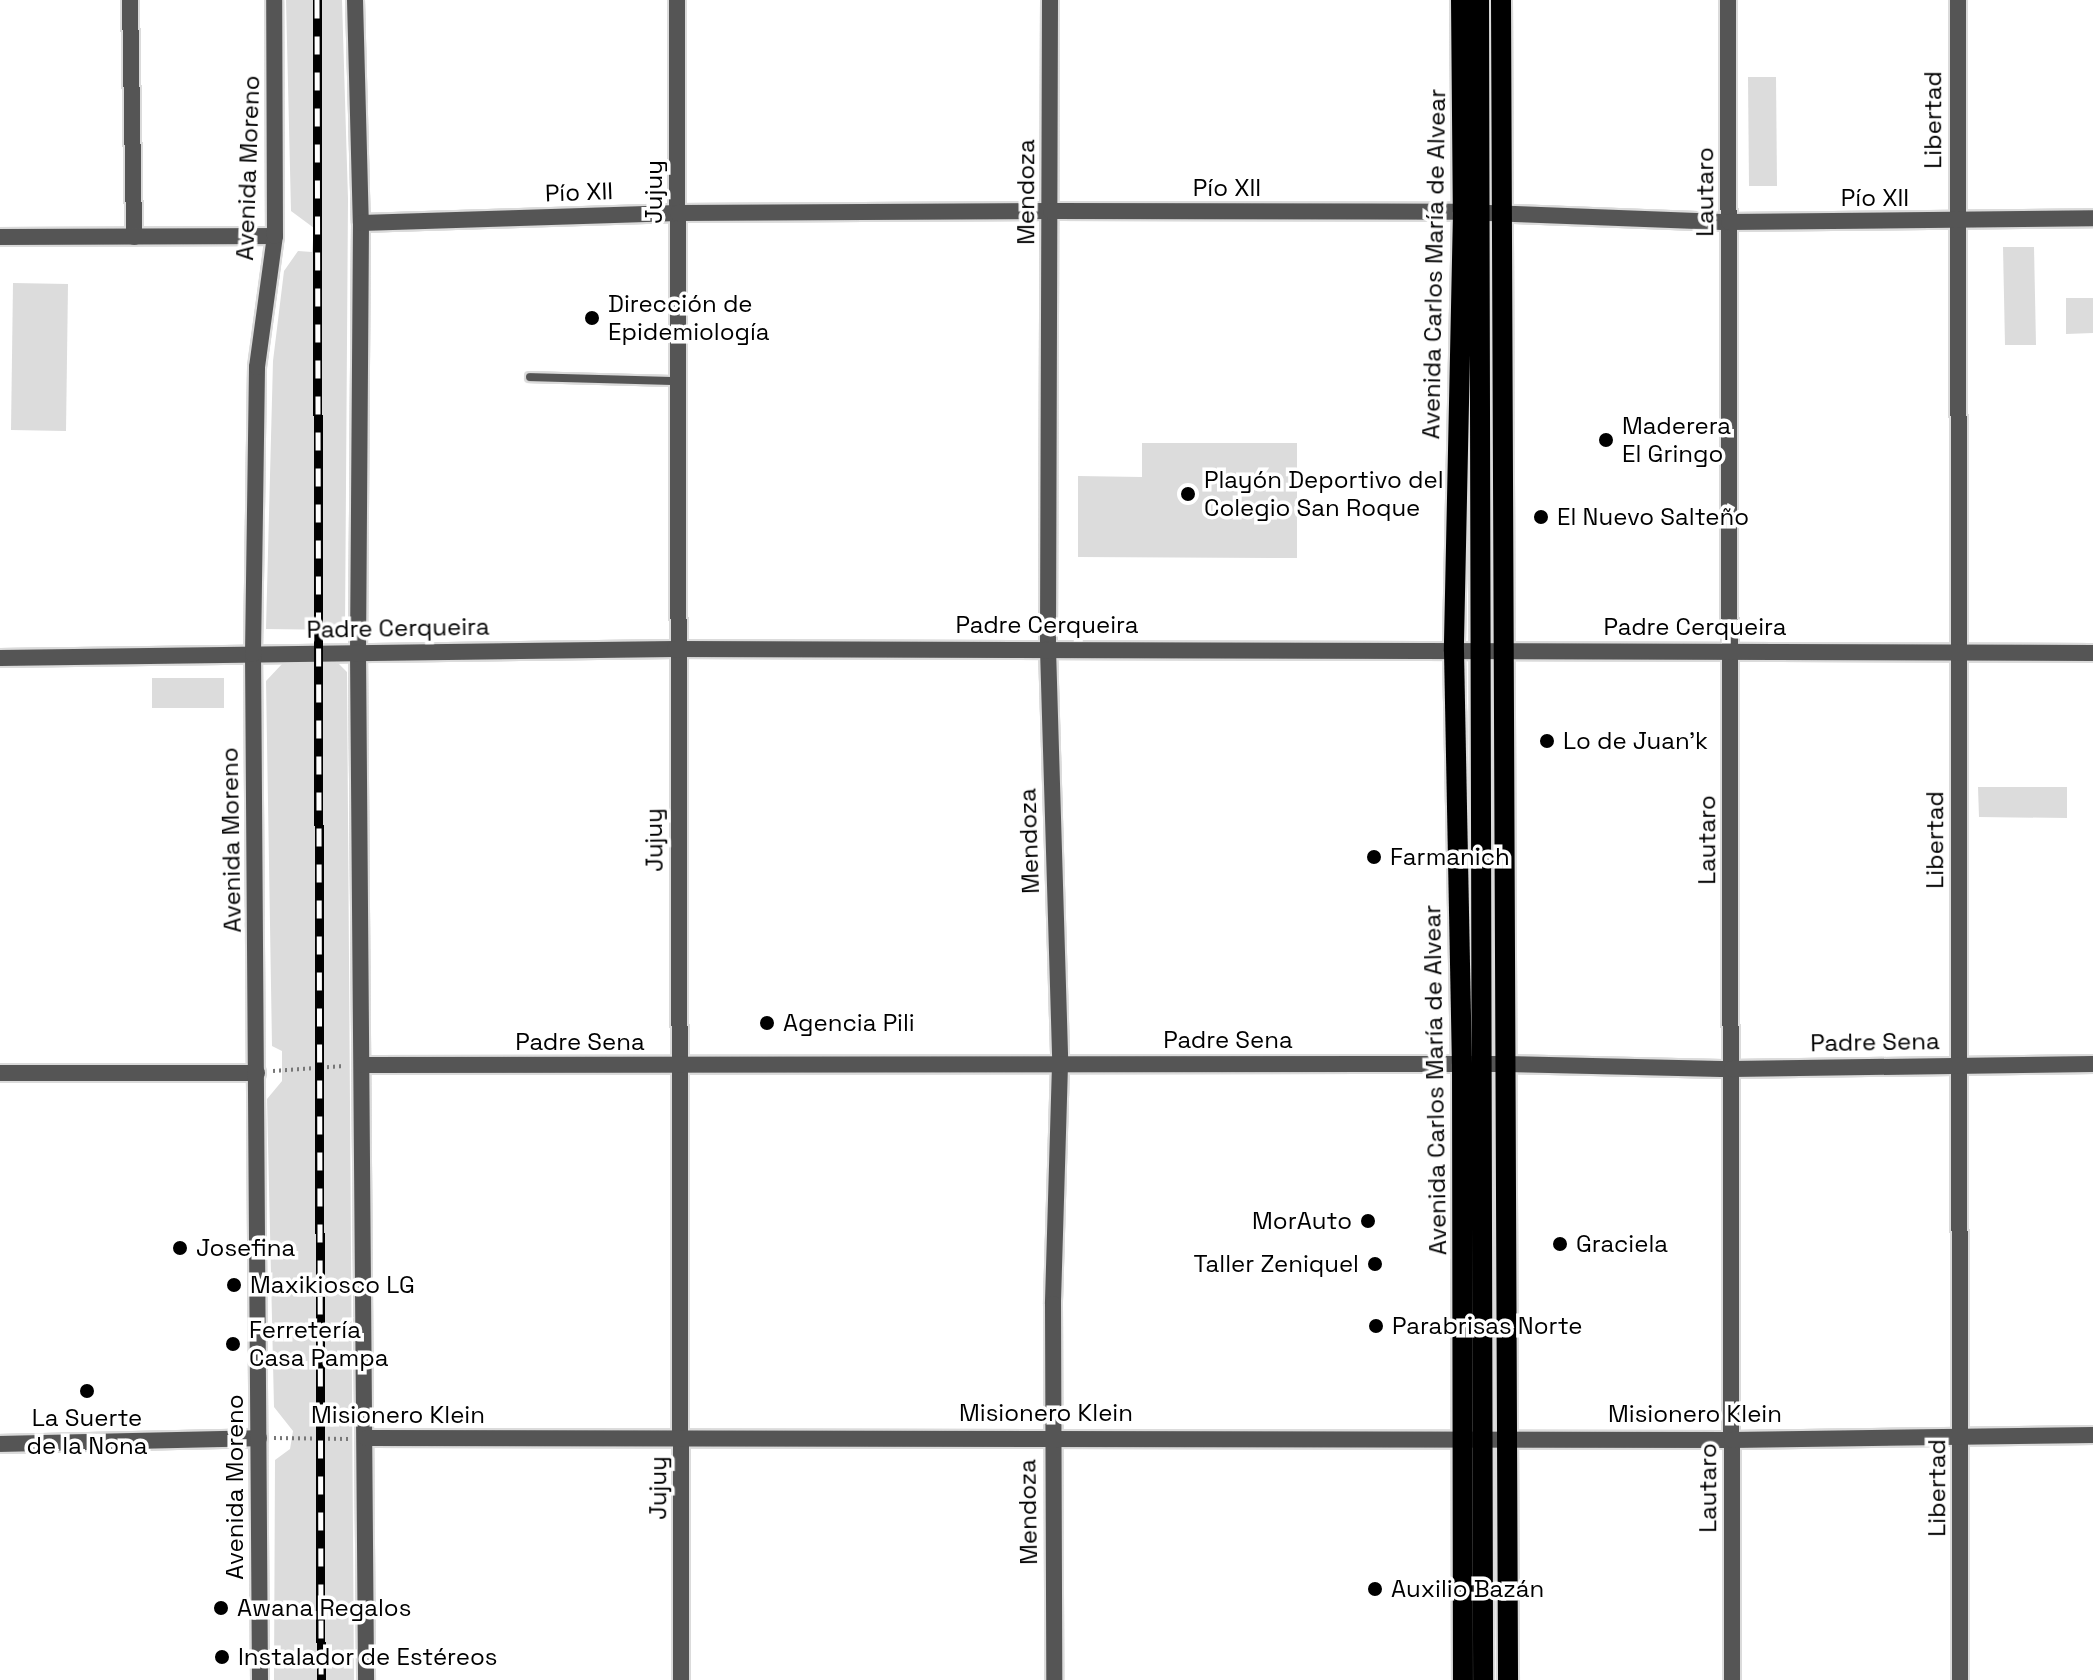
<!DOCTYPE html>
<meta charset="utf-8">
<style>
body{margin:0}
#map{position:relative;width:2093px;height:1680px;overflow:hidden;background:#fff;font-family:"Space Grotesk",sans-serif}
div>[style]{position:absolute}
.green>*{inset:0;background:#dcdcdc}
.path>*{height:4px;margin-top:-2px;transform-origin:0;background:repeating-linear-gradient(90deg,#777 0 2px,transparent 0 6px)}
.roads{filter:drop-shadow(2px 0 #dbdbdb) drop-shadow(-2px 0 #dbdbdb) drop-shadow(0 2px #dbdbdb) drop-shadow(0 -2px #dbdbdb)}
.service>*{height:8px;margin:-4px;padding:0 4px;transform-origin:4px;border-radius:4px;background:#555}
.minor>*{height:16px;margin:-8px;padding:0 8px;transform-origin:8px;border-radius:8px;background:#555}
.tertiary>*{height:16px;margin:-8px;padding:0 8px;transform-origin:8px;border-radius:8px;background:#555}
.primary>*{height:20px;margin:-10px;padding:0 10px;transform-origin:10px;border-radius:10px;background:#000}
.rail>*{height:9px;margin-top:-4.5px;transform-origin:0;background:repeating-linear-gradient(90deg,#fff 0 18px,#000 0 36px);box-sizing:border-box;border-block:2px solid #000}
.dots>*{width:22px;height:22px;translate:-50% -50%;box-sizing:border-box;border:4px solid #fff;border-radius:50%}
span{translate:-50% -50%;white-space:nowrap;text-align:center;line-height:1.15;-webkit-text-stroke:7px #fff;paint-order:stroke}
.street-label{font-size:24px;color:#000}
.poi-label{font-size:24px;color:#000}
.left{translate:0 -50%;text-align:left}
.right{translate:-100% -50%;text-align:right}
</style>
<div id="map">
<div class="green">
<div style="clip-path:polygon(286px 0,342px 0,348px 199px,345px 630px,266px 629px,273px 361px,284px 271px,298px 251px,312px 252px,314px 228px,291px 211px)"></div>
<div style="clip-path:polygon(1748px 77px,1776px 77px,1777px 186px,1749px 186px)"></div>
<div style="clip-path:polygon(2003px 247px,2034px 247px,2036px 345px,2005px 345px)"></div>
<div style="clip-path:polygon(13px 283px,68px 284px,66px 431px,11px 430px)"></div>
<div style="clip-path:polygon(2066px 298px,2093px 298px,2093px 333px,2066px 334px)"></div>
<div style="clip-path:polygon(1142px 443px,1297px 443px,1297px 558px,1078px 557px,1078px 476px,1142px 477px)"></div>
<div style="clip-path:polygon(336px 661px,347px 672px,354px 1680px,274px 1680px,275px 1460px,290px 1449px,293px 1431px,274px 1407px,267px 1099px,282px 1081px,282px 1051px,272px 1046px,266px 681px,282px 664px)"></div>
<div style="clip-path:polygon(152px 678px,224px 678px,224px 708px,152px 708px)"></div>
<div style="clip-path:polygon(1978px 787px,2067px 787px,2067px 818px,1979px 817px)"></div>
</div>
<div class="path">
<div style="left:273px;top:1071px;width:71px;rotate:-4deg"></div>
<div style="left:274px;top:1438px;width:75px;rotate:0.8deg"></div>
</div>
<div class="roads">
<div class="service">
<div style="left:530px;top:377px;width:147px;rotate:1.6deg"></div>
</div>
<div class="minor">
<div style="left:130px;top:0;width:237px;rotate:89deg"></div>
<div style="left:355px;top:0;width:223px;rotate:88.5deg"></div>
<div style="left:361px;top:223px;width:429px;rotate:90.4deg"></div>
<div style="left:358px;top:652px;width:1028px;rotate:89.55deg"></div>
<div style="left:677px;top:0;width:1680px;rotate:89.86deg"></div>
<div style="left:1050px;top:0;width:649px;rotate:90.18deg"></div>
<div style="left:1048px;top:649px;width:416px;rotate:88.3deg"></div>
<div style="left:1060px;top:1065px;width:239px;rotate:91.7deg"></div>
<div style="left:1053px;top:1304px;width:376px;rotate:89.8deg"></div>
<div style="left:1728px;top:0;width:1680px;rotate:89.86deg"></div>
<div style="left:1958px;top:0;width:1680px;rotate:89.93deg"></div>
<div style="left:361px;top:223px;width:317px;rotate:-1.8deg"></div>
<div style="left:678px;top:213px;width:373px;rotate:-0.3deg"></div>
<div style="left:1051px;top:211px;width:412px;rotate:0.1deg"></div>
<div style="left:1463px;top:212px;width:266px;rotate:2.2deg"></div>
<div style="left:1729px;top:222px;width:364px;rotate:-0.6deg"></div>
<div style="left:0;top:237px;width:275px;rotate:-0.2deg"></div>
<div style="left:362px;top:1065px;width:1144px;rotate:-0.05deg"></div>
<div style="left:1506px;top:1064px;width:226px;rotate:1.3deg"></div>
<div style="left:1732px;top:1069px;width:361px;rotate:-0.8deg"></div>
<div style="left:0;top:1073px;width:257px"></div>
<div style="left:366px;top:1438px;width:1366px;rotate:0.08deg"></div>
<div style="left:1732px;top:1440px;width:361px;rotate:-0.8deg"></div>
<div style="left:0;top:1444px;width:259px;rotate:-1.3deg"></div>
</div>
<div class="tertiary">
<div style="left:0;top:658px;width:675px;rotate:-0.76deg"></div>
<div style="left:675px;top:649px;width:1418px;rotate:0.16deg"></div>
<div style="left:260px;top:1680px;width:1026px;rotate:-90.39deg"></div>
<div style="left:253px;top:654px;width:287px;rotate:-89.2deg"></div>
<div style="left:257px;top:367px;width:132px;rotate:-82.2deg"></div>
<div style="left:275px;top:236px;width:236px;rotate:-90.2deg"></div>
</div>
<div class="primary">
<div style="left:1461px;top:0;width:212px;rotate:89.5deg"></div>
<div style="left:1463px;top:212px;width:439px;rotate:91.2deg"></div>
<div style="left:1454px;top:651px;width:413px;rotate:88.9deg"></div>
<div style="left:1462px;top:1064px;width:616px;rotate:89.91deg"></div>
<div style="left:1479px;top:0;width:1680px;rotate:89.86deg"></div>
<div style="left:1501px;top:0;width:1680px;rotate:89.76deg"></div>
</div>
</div>
<div class="rail">
<div style="left:317px;top:0;width:1680px;rotate:89.86deg"></div>
</div>
<div class="dots">
<div style="left:592px;top:318px;background:#000"></div>
<div style="left:1606px;top:440px;background:#000"></div>
<div style="left:1188px;top:494px;background:#000"></div>
<div style="left:1541px;top:517px;background:#000"></div>
<div style="left:1547px;top:741px;background:#000"></div>
<div style="left:1374px;top:857px;background:#000"></div>
<div style="left:767px;top:1023px;background:#000"></div>
<div style="left:1368px;top:1221px;background:#000"></div>
<div style="left:1560px;top:1244px;background:#000"></div>
<div style="left:180px;top:1248px;background:#000"></div>
<div style="left:1375px;top:1264px;background:#000"></div>
<div style="left:234px;top:1285px;background:#000"></div>
<div style="left:1376px;top:1326px;background:#000"></div>
<div style="left:233px;top:1344px;background:#000"></div>
<div style="left:87px;top:1391px;background:#000"></div>
<div style="left:1375px;top:1589px;background:#000"></div>
<div style="left:221px;top:1608px;background:#000"></div>
<div style="left:222px;top:1657px;background:#000"></div>
</div>
<div class="street-label">
<span style="left:1933px;top:120px;rotate:-90deg">Libertad</span>
<span style="left:248px;top:168px;rotate:-88deg">Avenida Moreno</span>
<span style="left:1227px;top:188px">Pío XII</span>
<span style="left:579px;top:192px;rotate:-2deg">Pío XII</span>
<span style="left:654px;top:192px;rotate:-90deg">Jujuy</span>
<span style="left:1026px;top:192px;rotate:-90deg">Mendoza</span>
<span style="left:1705px;top:192px;rotate:-90deg">Lautaro</span>
<span style="left:1875px;top:198px">Pío XII</span>
<span style="left:1434px;top:264px;rotate:-89deg">Avenida Carlos María de Alvear</span>
<span style="left:1047px;top:625px">Padre Cerqueira</span>
<span style="left:1695px;top:627px">Padre Cerqueira</span>
<span style="left:398px;top:628px;rotate:-1deg">Padre Cerqueira</span>
<span style="left:231px;top:840px;rotate:-91deg">Avenida Moreno</span>
<span style="left:654px;top:840px;rotate:-91deg">Jujuy</span>
<span style="left:1707px;top:840px;rotate:-90deg">Lautaro</span>
<span style="left:1935px;top:840px;rotate:-90deg">Libertad</span>
<span style="left:1029px;top:841px;rotate:-92deg">Mendoza</span>
<span style="left:1228px;top:1040px">Padre Sena</span>
<span style="left:580px;top:1042px">Padre Sena</span>
<span style="left:1875px;top:1042px;rotate:-1deg">Padre Sena</span>
<span style="left:1435px;top:1080px;rotate:-91deg">Avenida Carlos María de Alvear</span>
<span style="left:1046px;top:1413px">Misionero Klein</span>
<span style="left:1695px;top:1414px">Misionero Klein</span>
<span style="left:398px;top:1415px">Misionero Klein</span>
<span style="left:235px;top:1487px;rotate:-90deg">Avenida Moreno</span>
<span style="left:658px;top:1488px;rotate:-90deg">Jujuy</span>
<span style="left:1708px;top:1488px;rotate:-90deg">Lautaro</span>
<span style="left:1937px;top:1488px;rotate:-90deg">Libertad</span>
<span style="left:1028px;top:1512px;rotate:-91deg">Mendoza</span>
</div>
<div class="poi-label">
<span class="left" style="left:608px;top:318px">Dirección de<br>Epidemiología</span>
<span class="left" style="left:1622px;top:440px">Maderera<br>El Gringo</span>
<span class="left" style="left:1204px;top:494px">Playón Deportivo del<br>Colegio San Roque</span>
<span class="left" style="left:1557px;top:517px">El Nuevo Salteño</span>
<span class="left" style="left:1563px;top:741px">Lo de Juan'k</span>
<span class="left" style="left:1390px;top:857px">Farmanich</span>
<span class="left" style="left:783px;top:1023px">Agencia Pili</span>
<span class="right" style="left:1352px;top:1221px">MorAuto</span>
<span class="left" style="left:1576px;top:1244px">Graciela</span>
<span class="left" style="left:196px;top:1248px">Josefina</span>
<span class="right" style="left:1359px;top:1264px">Taller Zeniquel</span>
<span class="left" style="left:250px;top:1285px">Maxikiosco LG</span>
<span class="left" style="left:1392px;top:1326px">Parabrisas Norte</span>
<span class="left" style="left:249px;top:1344px">Ferretería<br>Casa Pampa</span>
<span style="left:87px;top:1432px">La Suerte<br>de la Nona</span>
<span class="left" style="left:1391px;top:1589px">Auxilio Bazán</span>
<span class="left" style="left:237px;top:1608px">Awana Regalos</span>
<span class="left" style="left:238px;top:1657px">Instalador de Estéreos</span>
</div>
</div>
